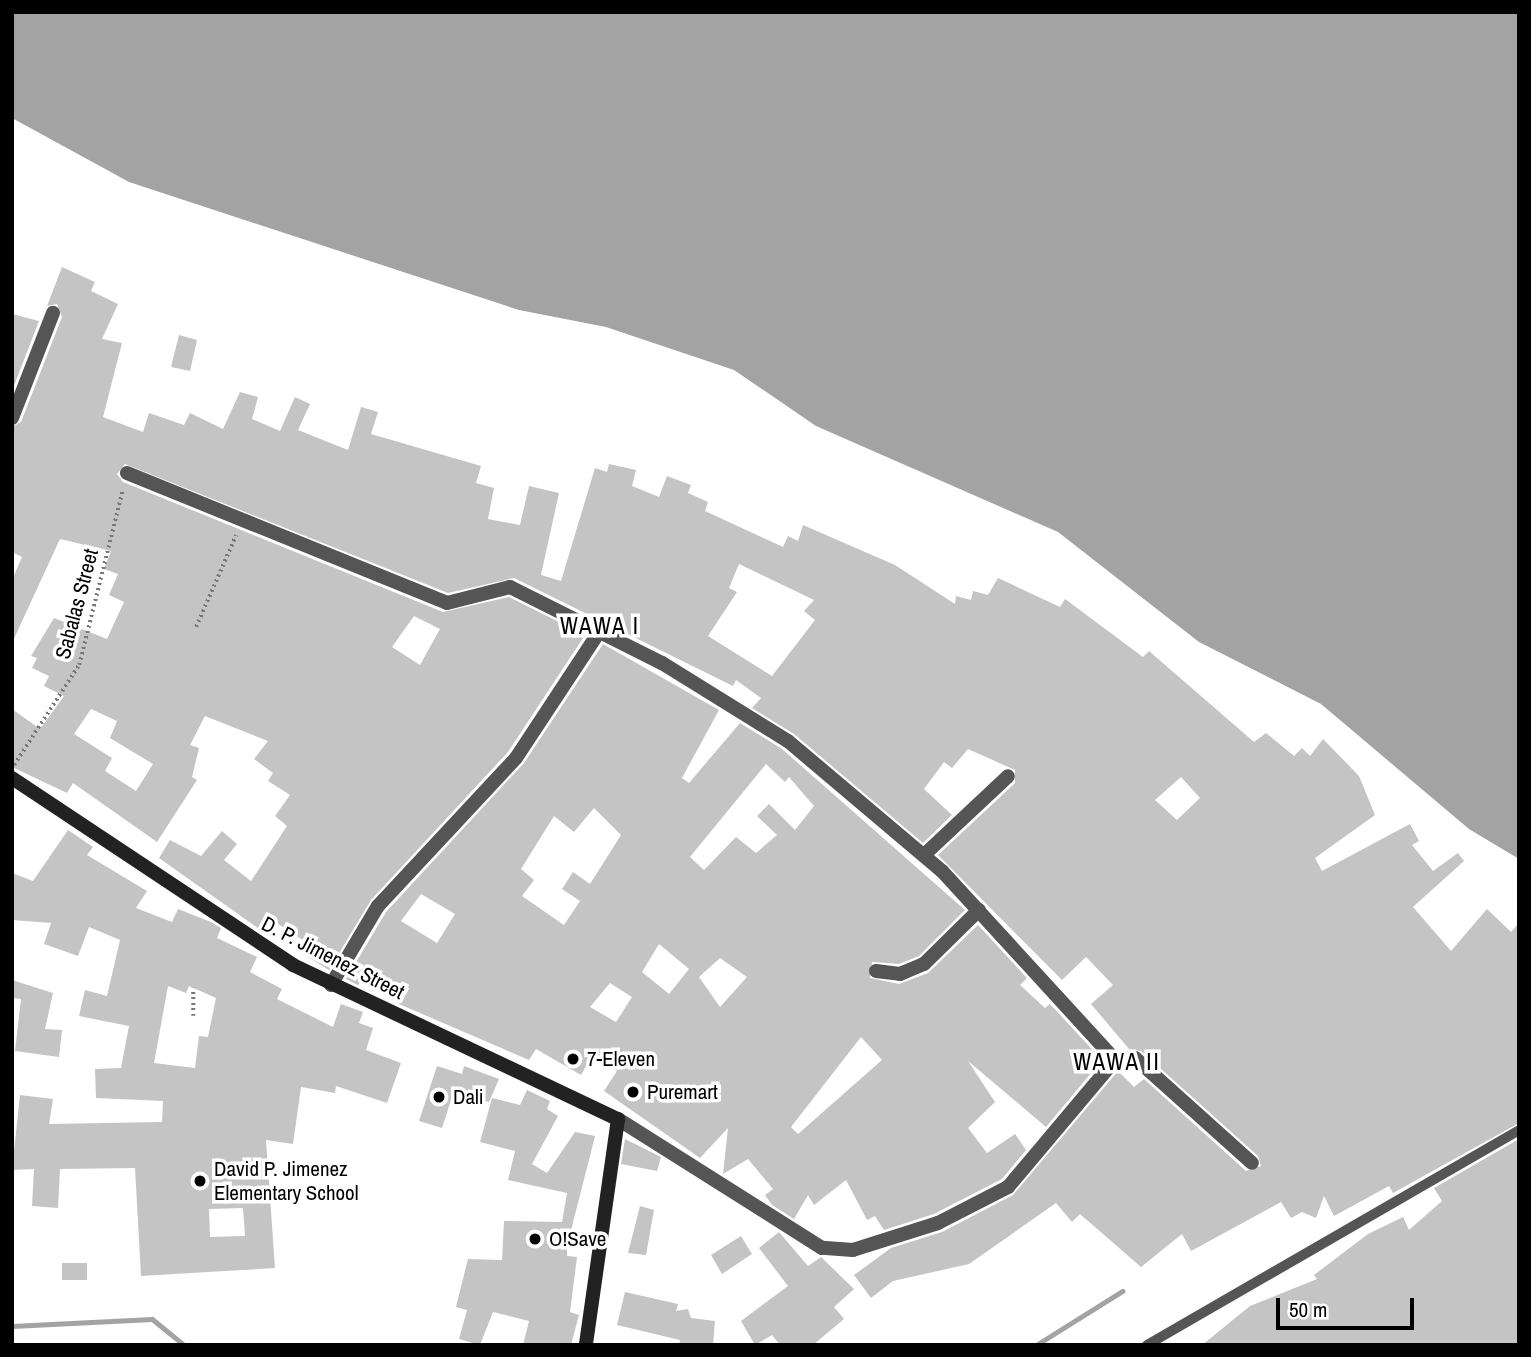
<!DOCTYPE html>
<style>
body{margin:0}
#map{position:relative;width:1531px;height:1357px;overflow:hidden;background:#fff;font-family:"Archivo Narrow",sans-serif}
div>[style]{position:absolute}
.water>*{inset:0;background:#a3a3a3}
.stream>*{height:5px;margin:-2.5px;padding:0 2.5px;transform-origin:2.5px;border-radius:2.5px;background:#a3a3a3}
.building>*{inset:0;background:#c4c4c4}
.path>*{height:3.5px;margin-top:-1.75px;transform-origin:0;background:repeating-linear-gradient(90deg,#777 0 2px,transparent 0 5.5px)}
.lane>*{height:10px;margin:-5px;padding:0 5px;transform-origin:5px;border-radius:5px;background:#555}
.street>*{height:14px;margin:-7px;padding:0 7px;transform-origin:7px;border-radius:7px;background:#555}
.secondary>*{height:14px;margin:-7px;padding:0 7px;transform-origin:7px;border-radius:7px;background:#222}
.dots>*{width:19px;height:19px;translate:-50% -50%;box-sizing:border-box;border:4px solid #fff;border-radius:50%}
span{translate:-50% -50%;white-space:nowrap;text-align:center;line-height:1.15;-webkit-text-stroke:7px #fff;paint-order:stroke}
.street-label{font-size:21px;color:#000}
.poi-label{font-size:21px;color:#000}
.left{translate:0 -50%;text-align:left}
.neighbourhood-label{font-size:23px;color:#000;letter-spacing:2px}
.frame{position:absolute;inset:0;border:14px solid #000;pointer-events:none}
.scale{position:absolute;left:1276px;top:1298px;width:138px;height:32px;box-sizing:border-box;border:4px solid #000;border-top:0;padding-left:9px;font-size:21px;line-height:24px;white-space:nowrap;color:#000;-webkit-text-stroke:5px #fff;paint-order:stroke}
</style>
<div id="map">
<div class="water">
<div style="clip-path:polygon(12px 12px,1519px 12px,1519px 859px,1469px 829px,1321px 704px,1199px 642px,1058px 532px,816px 426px,734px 370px,606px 327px,519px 310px,129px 182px,12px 118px)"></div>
</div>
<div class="stream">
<div style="left:12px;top:1326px;width:140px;rotate:-2.9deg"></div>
<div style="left:152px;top:1319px;width:41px;rotate:39.1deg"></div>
<div style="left:1036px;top:1345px;width:102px;rotate:-32.1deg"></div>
</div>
<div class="building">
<div style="clip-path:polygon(evenodd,62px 267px,95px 282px,91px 291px,118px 304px,102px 339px,122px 343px,103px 417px,143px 432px,149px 413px,184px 425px,190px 413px,223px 429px,240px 392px,258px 397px,252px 419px,280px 431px,295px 397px,310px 404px,298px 430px,348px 450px,361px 407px,378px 412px,371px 434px,481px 466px,476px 483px,494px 488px,488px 519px,520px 525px,529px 486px,559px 493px,541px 575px,561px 581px,595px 468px,607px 472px,609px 464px,636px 470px,632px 486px,659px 497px,667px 476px,691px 485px,688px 493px,708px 502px,705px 511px,783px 547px,788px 536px,798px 541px,803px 525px,895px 565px,955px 604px,956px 596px,971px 600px,973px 591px,988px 595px,998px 578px,1060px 607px,1065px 599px,1143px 657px,1149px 651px,1254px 742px,1266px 733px,1294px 756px,1302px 748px,1310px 756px,1323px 739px,1359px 776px,1375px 815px,1315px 858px,1322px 871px,1410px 824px,1419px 841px,1412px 845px,1433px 871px,1458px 853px,1464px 861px,1413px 907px,1451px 951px,1487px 909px,1511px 932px,1519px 923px,1519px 1123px,1393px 1193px,1389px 1186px,1334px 1216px,1324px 1196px,1316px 1218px,1302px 1212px,1291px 1218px,1281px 1202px,1191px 1251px,1182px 1234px,1141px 1267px,1080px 1214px,1072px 1222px,1056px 1203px,969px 1264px,893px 1281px,871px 1298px,854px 1275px,891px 1248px,942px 1232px,1013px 1195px,1118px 1071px,1134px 1087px,1144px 1079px,1246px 1171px,1261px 1166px,1258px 1156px,1141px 1051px,1129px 1049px,1091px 1004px,1113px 985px,1086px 957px,1062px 980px,938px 855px,1015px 783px,1015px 770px,968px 749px,952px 768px,944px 762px,924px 789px,952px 815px,923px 843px,794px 734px,752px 708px,761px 698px,736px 680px,733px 686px,514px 578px,448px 593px,125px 464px,117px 474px,123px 482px,443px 612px,509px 597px,585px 635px,508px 752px,371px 900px,329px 970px,303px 954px,309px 944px,278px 924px,269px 936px,159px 858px,170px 840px,201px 856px,222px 831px,237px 844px,224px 860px,251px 881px,287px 826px,275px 816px,290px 795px,268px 781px,273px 773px,254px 759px,268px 741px,205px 716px,190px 745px,199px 748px,192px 777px,197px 780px,157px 842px,73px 783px,67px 793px,12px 767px,12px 709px,40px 729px,64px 696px,44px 686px,49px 676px,32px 668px,37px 658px,31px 656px,54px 618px,107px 639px,124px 602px,109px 595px,118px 574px,104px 569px,111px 551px,60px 539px,12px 643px,12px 580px,22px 557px,12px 552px,12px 427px,21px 422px,62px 317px,57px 304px,47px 306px,62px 267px,739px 564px,814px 600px,804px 611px,815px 620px,772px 676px,708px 636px,737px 592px,729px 588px,739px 564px,62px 267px,414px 616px,440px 629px,420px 665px,392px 647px,414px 616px,62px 267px,91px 709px,117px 721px,110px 738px,153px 764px,136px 791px,105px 771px,112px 758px,74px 734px,91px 709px,62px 267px,1181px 777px,1200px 798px,1177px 820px,1155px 800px,1181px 777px)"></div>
<div style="clip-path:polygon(12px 314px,39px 321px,12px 391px)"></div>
<div style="clip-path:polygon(179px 335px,197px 340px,190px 371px,171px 367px)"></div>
<div style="clip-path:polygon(evenodd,603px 644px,719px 710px,682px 778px,689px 783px,740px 723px,782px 749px,965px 910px,919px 956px,899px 964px,872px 962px,870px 978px,899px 984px,928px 973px,978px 925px,1027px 978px,1020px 985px,1045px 1008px,1050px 1004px,1102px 1060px,1046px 1127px,968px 1061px,995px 1102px,968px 1128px,987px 1153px,1015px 1134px,1026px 1150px,1002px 1179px,934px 1214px,884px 1230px,875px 1216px,867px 1220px,846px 1180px,814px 1205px,808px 1195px,794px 1219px,772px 1205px,765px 1195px,773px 1189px,748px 1159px,723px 1174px,728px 1128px,700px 1158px,604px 1091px,617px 1071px,592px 1055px,581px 1075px,536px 1049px,529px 1060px,399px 1004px,404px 992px,370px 971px,358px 985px,346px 979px,386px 912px,524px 763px,603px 644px,766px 764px,785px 782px,789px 777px,814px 806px,795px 830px,769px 804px,757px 816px,777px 835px,756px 853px,736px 837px,704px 870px,690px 857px,766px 764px,603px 644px,594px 808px,621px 835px,590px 884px,573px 872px,562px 889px,580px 901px,564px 925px,522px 896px,534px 880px,521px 869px,554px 816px,574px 832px,594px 808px,603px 644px,421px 894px,455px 914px,437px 943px,401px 921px,421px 894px,603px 644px,659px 944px,689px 969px,669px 994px,642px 972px,659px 944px,603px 644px,720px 958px,747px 977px,720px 1007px,699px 977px,720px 958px,603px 644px,610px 983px,632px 997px,616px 1022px,590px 1007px,610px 983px,603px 644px,861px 1037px,882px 1060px,798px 1134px,791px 1127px,861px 1037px)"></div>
<div style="clip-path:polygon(evenodd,68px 830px,93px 847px,87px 855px,147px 891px,136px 908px,172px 922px,178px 909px,211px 922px,221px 928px,217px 938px,257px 957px,250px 972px,282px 989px,277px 999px,333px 1027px,341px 1004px,363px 1012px,359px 1023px,373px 1028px,366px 1050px,401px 1063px,387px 1103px,336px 1086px,335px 1093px,301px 1087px,293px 1144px,266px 1140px,275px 1268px,141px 1276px,135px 1168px,60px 1169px,58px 1208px,32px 1206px,34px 1169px,12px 1170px,20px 1095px,53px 1099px,49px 1124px,162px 1122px,163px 1101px,96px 1098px,95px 1069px,121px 1068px,129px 1026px,79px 1016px,85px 990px,107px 996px,120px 940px,89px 927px,78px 956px,44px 944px,51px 923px,12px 920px,12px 873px,33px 881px,68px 830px,168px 986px,186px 993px,189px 986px,216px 998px,208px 1037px,199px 1036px,195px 1068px,154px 1063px,168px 986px,68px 830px,243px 1208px,245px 1236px,210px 1237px,209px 1209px,243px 1208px)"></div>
<div style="clip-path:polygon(12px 980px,53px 993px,45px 1029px,62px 1030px,59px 1057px,15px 1051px,21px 999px,12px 998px)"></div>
<div style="clip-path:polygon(437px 1066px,462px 1074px,464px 1066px,499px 1079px,489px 1102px,453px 1094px,442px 1128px,419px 1121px)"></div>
<div style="clip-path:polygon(527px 1090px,550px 1101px,547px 1109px,558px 1116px,532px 1164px,547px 1173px,575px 1132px,595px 1136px,567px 1246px,567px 1256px,577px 1257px,570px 1312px,579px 1315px,571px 1345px,523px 1345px,529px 1321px,493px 1312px,480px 1345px,459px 1339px,467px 1310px,456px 1307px,468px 1259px,502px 1260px,504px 1221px,562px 1222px,567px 1193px,508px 1180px,515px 1151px,480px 1142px,492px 1098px,520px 1105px)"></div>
<div style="clip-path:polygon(625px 1139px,661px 1157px,657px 1171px,621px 1164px)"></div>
<div style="clip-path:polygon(1519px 1139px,1519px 1345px,1202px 1345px,1250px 1306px,1317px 1279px,1314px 1275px,1368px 1234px,1403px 1217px,1409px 1230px,1442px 1201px,1434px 1188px)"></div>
<div style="clip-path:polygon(640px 1206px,654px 1210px,646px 1255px,628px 1253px)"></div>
<div style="clip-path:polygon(779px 1232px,808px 1266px,821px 1257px,854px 1289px,834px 1307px,844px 1319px,813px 1345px,780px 1345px,772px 1335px,755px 1345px,741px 1321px,788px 1286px,759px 1248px)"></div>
<div style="clip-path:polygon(741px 1236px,752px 1254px,722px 1274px,711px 1255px)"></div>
<div style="clip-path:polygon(62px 1263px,87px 1263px,87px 1280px,62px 1280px)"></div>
<div style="clip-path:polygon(625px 1292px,678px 1304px,676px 1311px,688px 1309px,691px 1318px,715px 1321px,713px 1345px,679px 1345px,680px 1340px,617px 1325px)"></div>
</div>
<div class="path">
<div style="left:196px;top:627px;width:100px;rotate:-66.5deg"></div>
<div style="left:14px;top:765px;width:119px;rotate:-57deg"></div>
<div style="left:79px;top:665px;width:181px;rotate:-76deg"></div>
<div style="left:193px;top:1016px;width:28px;rotate:-90deg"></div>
</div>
<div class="lane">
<div style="left:1147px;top:1345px;width:430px;rotate:-30deg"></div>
</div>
<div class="street">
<div style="left:12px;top:418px;width:113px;rotate:-68.7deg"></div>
<div style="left:127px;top:473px;width:345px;rotate:22.1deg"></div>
<div style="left:447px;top:603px;width:65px;rotate:-14.3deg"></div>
<div style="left:510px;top:587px;width:170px;rotate:26.6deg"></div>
<div style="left:662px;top:663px;width:148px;rotate:31.8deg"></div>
<div style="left:788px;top:741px;width:202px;rotate:40.2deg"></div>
<div style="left:942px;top:871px;width:256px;rotate:47.5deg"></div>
<div style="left:1115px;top:1060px;width:166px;rotate:130.1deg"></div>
<div style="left:1008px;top:1187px;width:79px;rotate:152.8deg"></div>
<div style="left:938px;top:1223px;width:89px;rotate:162.4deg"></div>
<div style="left:853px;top:1250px;width:31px;rotate:-176deg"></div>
<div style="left:822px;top:1248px;width:241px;rotate:-147.7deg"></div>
<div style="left:924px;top:855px;width:115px;rotate:-43.2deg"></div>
<div style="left:876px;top:971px;width:24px;rotate:7deg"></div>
<div style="left:900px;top:974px;width:26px;rotate:-23deg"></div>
<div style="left:924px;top:964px;width:77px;rotate:-44.5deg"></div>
<div style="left:331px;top:985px;width:92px;rotate:-59.3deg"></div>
<div style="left:378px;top:906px;width:202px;rotate:-47deg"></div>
<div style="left:516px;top:758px;width:151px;rotate:-56.6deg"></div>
<div style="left:1115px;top:1060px;width:20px;rotate:-6deg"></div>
<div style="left:1135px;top:1058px;width:157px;rotate:41.9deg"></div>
</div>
<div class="secondary">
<div style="left:12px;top:778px;width:338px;rotate:33.6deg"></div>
<div style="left:293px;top:965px;width:360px;rotate:25.4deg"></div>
<div style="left:618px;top:1119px;width:228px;rotate:98.1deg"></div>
</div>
<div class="dots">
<div style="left:573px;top:1059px;background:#000"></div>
<div style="left:633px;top:1092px;background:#000"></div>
<div style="left:439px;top:1097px;background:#000"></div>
<div style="left:200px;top:1181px;background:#000"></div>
<div style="left:535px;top:1239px;background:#000"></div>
</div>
<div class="street-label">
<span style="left:77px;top:604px;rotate:-75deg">Sabalas Street</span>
<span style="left:333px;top:958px;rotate:27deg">D. P. Jimenez Street</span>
</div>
<div class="poi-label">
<span class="left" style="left:587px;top:1059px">7-Eleven</span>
<span class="left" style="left:647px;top:1092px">Puremart</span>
<span class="left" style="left:453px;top:1097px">Dali</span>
<span class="left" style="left:214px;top:1181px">David P. Jimenez<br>Elementary School</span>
<span class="left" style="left:549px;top:1239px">O!Save</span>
</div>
<div class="neighbourhood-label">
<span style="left:600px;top:626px">WAWA I</span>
<span style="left:1117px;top:1062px">WAWA II</span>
</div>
<div class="frame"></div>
<div class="scale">50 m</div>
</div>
